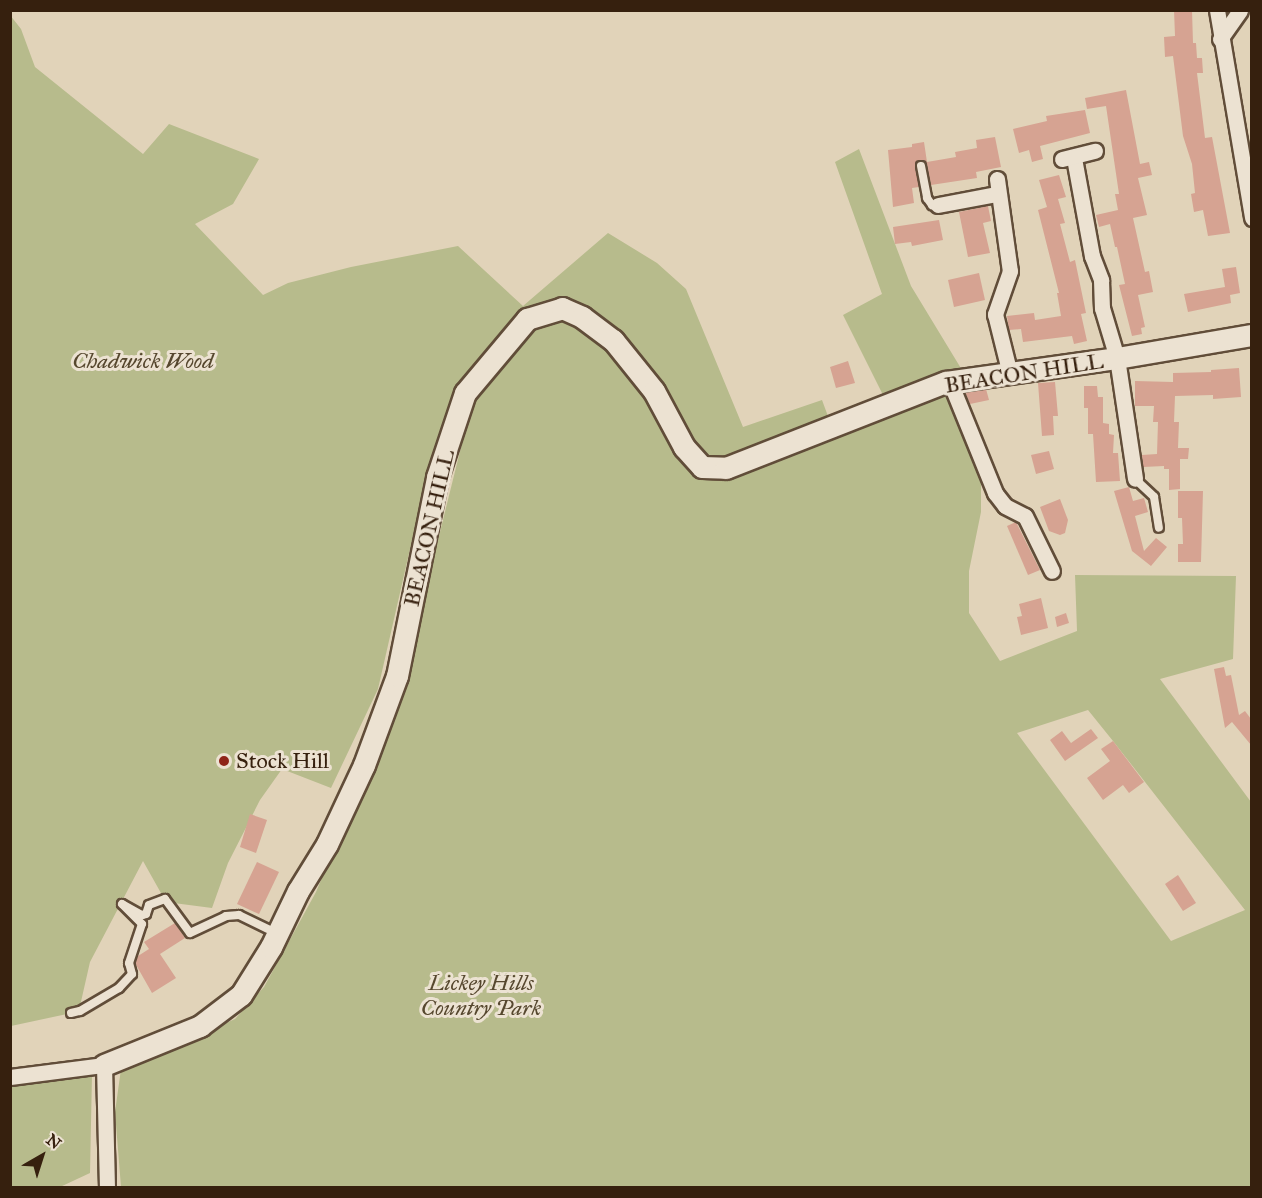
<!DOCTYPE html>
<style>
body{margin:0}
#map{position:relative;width:1262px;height:1198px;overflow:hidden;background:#e1d3b9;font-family:"IM FELL Great Primer",serif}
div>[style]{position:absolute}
.green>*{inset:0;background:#b7bb8c}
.building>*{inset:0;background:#d6a392}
.roads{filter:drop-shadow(2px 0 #614d39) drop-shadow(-2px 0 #614d39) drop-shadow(0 2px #614d39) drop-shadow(0 -2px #614d39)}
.lane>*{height:8px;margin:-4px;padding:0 4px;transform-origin:4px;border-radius:4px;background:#ece2d2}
.street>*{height:15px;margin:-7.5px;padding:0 7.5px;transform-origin:7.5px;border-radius:7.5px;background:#ece2d2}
.secondary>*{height:21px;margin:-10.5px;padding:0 10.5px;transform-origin:10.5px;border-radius:10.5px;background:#ece2d2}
.dots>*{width:16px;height:16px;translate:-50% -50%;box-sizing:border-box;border:3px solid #ece2d2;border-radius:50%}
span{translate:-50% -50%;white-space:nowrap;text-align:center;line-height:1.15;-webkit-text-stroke:6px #ece2d2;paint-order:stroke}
.park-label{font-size:22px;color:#56472e;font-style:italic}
.street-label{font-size:22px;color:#36200e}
.poi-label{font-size:22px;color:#36200e}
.left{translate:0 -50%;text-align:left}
.frame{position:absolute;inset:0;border:12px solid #36200e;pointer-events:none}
.north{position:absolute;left:12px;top:1126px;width:60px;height:60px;-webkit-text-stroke:4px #ece2d2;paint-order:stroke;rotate:39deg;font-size:16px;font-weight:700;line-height:24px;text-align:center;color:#36200e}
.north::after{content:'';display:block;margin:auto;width:21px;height:27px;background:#36200e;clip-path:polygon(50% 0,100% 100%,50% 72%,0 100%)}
</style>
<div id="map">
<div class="green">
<div style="clip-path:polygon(evenodd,10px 15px,21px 29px,35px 67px,143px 154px,169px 124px,259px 159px,233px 204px,195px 224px,263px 295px,288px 283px,351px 267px,458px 246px,523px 306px,608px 233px,657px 263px,686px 289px,743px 427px,822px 400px,829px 419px,957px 388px,981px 451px,981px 512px,969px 571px,969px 613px,1000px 661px,1077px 631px,1075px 575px,1236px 576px,1233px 659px,1160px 679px,1251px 802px,1251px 1187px,121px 1187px,115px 1112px,121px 1069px,235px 1019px,264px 987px,316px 892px,400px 693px,471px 407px,531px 329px,523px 307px,455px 388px,429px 466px,378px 689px,331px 788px,282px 769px,260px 800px,228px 863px,212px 908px,166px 902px,143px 861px,90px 962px,80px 1006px,67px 1014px,11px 1026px,10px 15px,1088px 710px,1113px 741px,1245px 910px,1171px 941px,1017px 733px,1088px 710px)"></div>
<div style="clip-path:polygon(859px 149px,911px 286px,962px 370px,886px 401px,843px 315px,882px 294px,835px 162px)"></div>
<div style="clip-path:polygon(92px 1074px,90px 1173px,60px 1187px,11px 1187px,11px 1086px)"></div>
</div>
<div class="building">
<div style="clip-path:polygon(1174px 10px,1192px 10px,1193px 43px,1196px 43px,1197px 58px,1202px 58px,1203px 73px,1197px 73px,1205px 138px,1212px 137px,1230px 233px,1208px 236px,1203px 210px,1194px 212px,1191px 194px,1195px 193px,1192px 164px,1183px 136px,1173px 56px,1165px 57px,1164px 37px,1175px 36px)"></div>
<div style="clip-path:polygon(1126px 90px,1140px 164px,1149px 162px,1152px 175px,1138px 178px,1147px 215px,1133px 218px,1145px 272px,1149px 271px,1153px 292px,1138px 295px,1145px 327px,1141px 328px,1142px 334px,1132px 336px,1119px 285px,1125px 284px,1117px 247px,1115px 247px,1110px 224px,1099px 227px,1096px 215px,1118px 210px,1115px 194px,1119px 194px,1106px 106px,1087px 109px,1085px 98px)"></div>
<div style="clip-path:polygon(1085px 110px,1090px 133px,1040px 146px,1043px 159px,1032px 162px,1029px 150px,1019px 153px,1013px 129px,1047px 121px,1046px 116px)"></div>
<div style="clip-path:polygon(995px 137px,1001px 167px,976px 172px,977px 178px,931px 185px,927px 164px,919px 160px,915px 167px,919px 187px,912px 188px,914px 203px,893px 207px,888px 150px,912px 147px,912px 144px,924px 142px,927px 162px,956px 157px,955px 152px,977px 148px,976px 140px)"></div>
<div style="clip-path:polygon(1059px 175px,1066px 197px,1058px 199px,1065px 223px,1060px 224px,1070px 262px,1075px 260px,1086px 313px,1081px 314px,1087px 341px,1074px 344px,1072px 336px,1023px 342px,1021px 329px,1009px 330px,1007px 316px,1034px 313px,1035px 320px,1061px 316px,1057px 293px,1059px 293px,1038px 210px,1047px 207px,1039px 180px)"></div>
<div style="clip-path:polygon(988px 206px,991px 221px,983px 223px,990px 253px,968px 257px,959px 212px)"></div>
<div style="clip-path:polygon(939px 220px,943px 240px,912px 246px,911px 242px,895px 244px,893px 227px)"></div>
<div style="clip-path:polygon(1236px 267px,1240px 293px,1230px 295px,1231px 303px,1188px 312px,1184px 294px,1225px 287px,1222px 269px)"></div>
<div style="clip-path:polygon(979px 273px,985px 300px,954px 307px,948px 280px)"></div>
<div style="clip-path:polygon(848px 361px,855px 383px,836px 388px,830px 367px)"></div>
<div style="clip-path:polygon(1239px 368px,1241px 397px,1213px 399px,1213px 395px,1175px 396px,1174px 422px,1179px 422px,1178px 448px,1189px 448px,1188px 459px,1180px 459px,1180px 489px,1169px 490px,1169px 469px,1164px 469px,1164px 466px,1143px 467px,1142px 455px,1157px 454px,1158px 422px,1153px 422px,1154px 406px,1135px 406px,1135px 381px,1173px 382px,1173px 373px,1211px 372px,1211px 370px)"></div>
<div style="clip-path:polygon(1055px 382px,1058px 416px,1053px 416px,1054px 435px,1042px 436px,1038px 383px)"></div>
<div style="clip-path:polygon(1084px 386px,1097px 386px,1098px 397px,1103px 397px,1103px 423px,1109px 424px,1109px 434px,1114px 435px,1113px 453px,1118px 453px,1120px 481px,1096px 482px,1093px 434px,1088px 434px,1088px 408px,1084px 408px)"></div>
<div style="clip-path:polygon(986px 389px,989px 400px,970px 404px,965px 392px)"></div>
<div style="clip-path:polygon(1049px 451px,1054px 469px,1036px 474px,1031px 455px)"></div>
<div style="clip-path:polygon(1129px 487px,1133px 501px,1144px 498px,1148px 512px,1135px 516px,1144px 551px,1156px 538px,1167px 547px,1151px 566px,1132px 551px,1114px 491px)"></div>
<div style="clip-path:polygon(1178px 491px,1203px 491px,1201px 562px,1178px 562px,1178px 544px,1183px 544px,1182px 518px,1178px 518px)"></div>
<div style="clip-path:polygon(1060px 499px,1068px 520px,1065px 533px,1060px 535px,1049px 531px,1040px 507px)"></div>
<div style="clip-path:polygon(1016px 522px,1040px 570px,1028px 575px,1007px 526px)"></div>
<div style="clip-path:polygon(1041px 598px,1048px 628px,1021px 635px,1017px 617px,1022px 616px,1019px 604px)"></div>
<div style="clip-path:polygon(1066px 613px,1069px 623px,1057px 627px,1055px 617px)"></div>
<div style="clip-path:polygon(1224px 667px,1226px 676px,1231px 675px,1239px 715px,1245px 711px,1251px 719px,1251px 745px,1232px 722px,1225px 728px,1214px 669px)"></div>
<div style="clip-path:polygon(1091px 729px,1098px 738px,1065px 761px,1050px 740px,1062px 731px,1071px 743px)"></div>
<div style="clip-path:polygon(1113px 741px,1144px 782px,1129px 793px,1123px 785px,1103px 800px,1087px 778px,1110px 761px,1101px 749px)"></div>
<div style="clip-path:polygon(250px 814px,267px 820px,256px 853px,240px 847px)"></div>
<div style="clip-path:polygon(257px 862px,279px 872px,259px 914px,237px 904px)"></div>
<div style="clip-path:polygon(1178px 875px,1196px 903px,1183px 911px,1165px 884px)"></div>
<div style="clip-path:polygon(175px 923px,185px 938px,160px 954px,176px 978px,152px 993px,135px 963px,138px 956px,149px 949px,144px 942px)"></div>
</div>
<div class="roads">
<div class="lane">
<div style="left:921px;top:166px;width:33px;rotate:79deg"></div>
<div style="left:927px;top:198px;width:9px;rotate:54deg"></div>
<div style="left:932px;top:205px;width:6px"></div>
<div style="left:1135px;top:479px;width:26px;rotate:43deg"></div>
<div style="left:1154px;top:497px;width:31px;rotate:81deg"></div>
<div style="left:71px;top:1013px;width:9px;rotate:-13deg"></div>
<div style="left:80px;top:1011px;width:45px;rotate:-30.5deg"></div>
<div style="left:119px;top:988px;width:19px;rotate:-47deg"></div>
<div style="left:132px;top:974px;width:11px;rotate:-105deg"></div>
<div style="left:129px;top:963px;width:41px;rotate:-71.6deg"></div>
<div style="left:142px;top:924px;width:28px;rotate:-135deg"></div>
<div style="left:122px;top:904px;width:23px;rotate:29deg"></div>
<div style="left:142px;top:915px;width:4px;rotate:-14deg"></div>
<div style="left:146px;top:914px;width:9px;rotate:-72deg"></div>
<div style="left:149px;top:905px;width:17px;rotate:-21deg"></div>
<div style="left:165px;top:899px;width:42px;rotate:53.7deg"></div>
<div style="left:190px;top:933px;width:40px;rotate:-25deg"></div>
<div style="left:226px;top:916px;width:13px;rotate:-4deg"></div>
<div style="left:239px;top:915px;width:41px;rotate:25.9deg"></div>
</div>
<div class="street">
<div style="left:1217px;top:10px;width:211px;rotate:80.4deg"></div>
<div style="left:1220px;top:39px;width:35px;rotate:-55deg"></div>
<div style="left:1074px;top:158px;width:100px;rotate:79.6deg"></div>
<div style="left:1092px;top:256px;width:26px;rotate:69deg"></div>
<div style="left:1101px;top:280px;width:28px;rotate:88deg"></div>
<div style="left:1102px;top:308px;width:52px;rotate:73.3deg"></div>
<div style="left:1117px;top:358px;width:122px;rotate:81.5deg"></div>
<div style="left:1062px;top:159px;width:34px;rotate:-14deg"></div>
<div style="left:997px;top:179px;width:93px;rotate:82deg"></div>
<div style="left:1010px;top:271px;width:46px;rotate:109.2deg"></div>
<div style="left:995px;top:314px;width:62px;rotate:76deg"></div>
<div style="left:938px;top:205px;width:60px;rotate:-10.6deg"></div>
<div style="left:950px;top:382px;width:120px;rotate:67.9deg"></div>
<div style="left:995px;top:493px;width:16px;rotate:52deg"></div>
<div style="left:1005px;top:506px;width:22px;rotate:27deg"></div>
<div style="left:1025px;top:516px;width:61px;rotate:63.9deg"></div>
<div style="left:10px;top:1077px;width:95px;rotate:-7.3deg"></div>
<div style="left:104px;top:1065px;width:123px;rotate:88.6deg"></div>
</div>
<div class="secondary">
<div style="left:104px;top:1065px;width:104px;rotate:-22.1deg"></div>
<div style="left:200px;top:1026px;width:51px;rotate:-37.1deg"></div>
<div style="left:241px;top:995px;width:57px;rotate:-58deg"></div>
<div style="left:271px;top:947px;width:62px;rotate:-64.3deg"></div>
<div style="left:298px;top:891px;width:55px;rotate:-58.3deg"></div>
<div style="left:327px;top:844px;width:87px;rotate:-64.9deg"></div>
<div style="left:364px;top:765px;width:95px;rotate:-69.7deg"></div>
<div style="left:397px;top:676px;width:203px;rotate:-78.6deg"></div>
<div style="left:437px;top:477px;width:89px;rotate:-71.6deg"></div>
<div style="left:465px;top:393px;width:97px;rotate:-50deg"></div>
<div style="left:527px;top:319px;width:37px;rotate:-17deg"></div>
<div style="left:562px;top:308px;width:22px;rotate:24deg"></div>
<div style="left:582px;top:317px;width:39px;rotate:37deg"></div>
<div style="left:613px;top:340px;width:65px;rotate:51.2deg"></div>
<div style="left:654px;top:391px;width:64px;rotate:61.8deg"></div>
<div style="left:684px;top:447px;width:27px;rotate:48deg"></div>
<div style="left:702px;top:467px;width:24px;rotate:2deg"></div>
<div style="left:726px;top:468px;width:236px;rotate:-21.4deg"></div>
<div style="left:946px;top:382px;width:173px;rotate:-8deg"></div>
<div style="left:1117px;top:358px;width:137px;rotate:-9.7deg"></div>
</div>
</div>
<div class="dots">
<div style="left:224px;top:761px;background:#8f2418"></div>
</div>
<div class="park-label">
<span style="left:143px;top:361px">Chadwick Wood</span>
<span style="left:481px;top:995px">Lickey Hills<br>Country Park</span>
</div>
<div class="street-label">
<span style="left:1024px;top:373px;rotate:-9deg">BEACON HILL</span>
<span style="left:429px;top:528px;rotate:-77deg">BEACON HILL</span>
</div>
<div class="poi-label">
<span class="left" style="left:236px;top:761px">Stock Hill</span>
</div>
<div class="frame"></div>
<div class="north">N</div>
</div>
